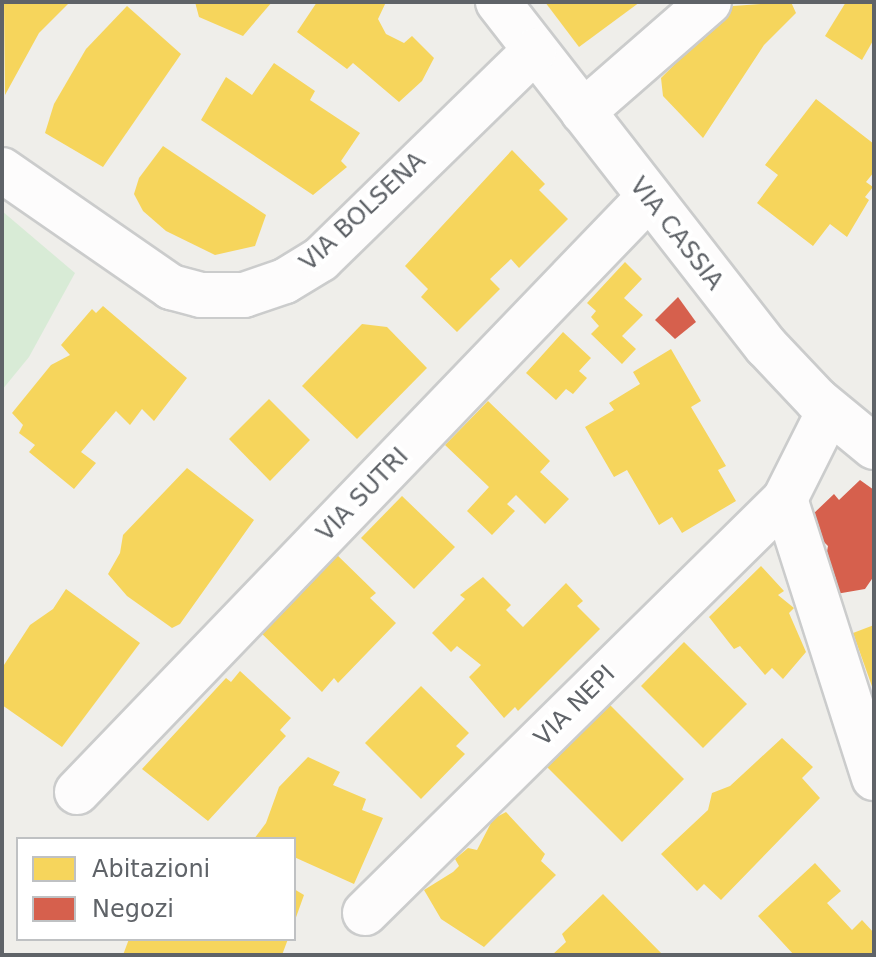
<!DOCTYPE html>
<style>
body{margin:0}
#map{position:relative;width:876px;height:957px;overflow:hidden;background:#efeeea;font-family:"DejaVu Sans",sans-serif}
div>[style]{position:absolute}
.green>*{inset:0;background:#d8ebd6}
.homes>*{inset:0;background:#f6d55c}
.shops>*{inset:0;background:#d6604d}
.roads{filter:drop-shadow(2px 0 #cbcccc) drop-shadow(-2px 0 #cbcccc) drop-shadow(0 2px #cbcccc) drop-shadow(0 -2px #cbcccc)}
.minor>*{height:44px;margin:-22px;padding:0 22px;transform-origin:22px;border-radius:22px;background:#fdfcfc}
span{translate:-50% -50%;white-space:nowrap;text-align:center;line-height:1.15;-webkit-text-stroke:8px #fff;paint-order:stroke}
.street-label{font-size:24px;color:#5f6368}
.frame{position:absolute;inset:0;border:4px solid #5f6368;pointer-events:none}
.legend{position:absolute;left:16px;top:837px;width:280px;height:104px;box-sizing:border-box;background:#fff;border:2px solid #bfc1c3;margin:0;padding:10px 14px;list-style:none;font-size:24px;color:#5f6368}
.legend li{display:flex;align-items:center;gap:16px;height:40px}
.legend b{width:40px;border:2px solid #bfc1c3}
</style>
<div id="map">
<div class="green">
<div style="clip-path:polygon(2px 211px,75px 273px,29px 357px,2px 390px)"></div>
</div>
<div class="homes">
<div style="clip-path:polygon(4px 2px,70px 2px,39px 33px,5px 95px)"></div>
<div style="clip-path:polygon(195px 2px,272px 2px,243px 36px,199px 17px)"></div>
<div style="clip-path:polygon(317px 2px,386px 2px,378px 19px,386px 34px,404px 43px,412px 36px,434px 58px,422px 81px,399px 102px,353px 63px,347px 69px,297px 32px)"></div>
<div style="clip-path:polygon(545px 2px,640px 2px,579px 47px)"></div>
<div style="clip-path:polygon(791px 2px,796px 13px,764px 45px,703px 138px,663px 96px,661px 78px,733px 6px)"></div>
<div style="clip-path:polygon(846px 2px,874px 2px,874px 39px,862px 60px,825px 36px)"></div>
<div style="clip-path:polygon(127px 6px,181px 54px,103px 167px,45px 133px,54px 104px,86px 49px)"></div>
<div style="clip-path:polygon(274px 63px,315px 91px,310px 100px,360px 133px,341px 161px,347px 167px,313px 195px,201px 120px,226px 77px,252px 95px)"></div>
<div style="clip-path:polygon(816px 99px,874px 144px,874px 172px,866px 182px,873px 187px,865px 197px,869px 200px,847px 237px,830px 224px,813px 246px,757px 203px,778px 175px,765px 165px)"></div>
<div style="clip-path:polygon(163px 146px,266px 215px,255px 246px,215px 255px,166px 231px,143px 211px,134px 194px,139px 178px)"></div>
<div style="clip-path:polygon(512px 150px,545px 184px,539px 190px,568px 219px,519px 268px,511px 259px,490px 279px,500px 289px,457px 332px,421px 297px,428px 289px,405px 266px)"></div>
<div style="clip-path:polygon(625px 262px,642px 279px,624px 298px,643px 315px,622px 336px,636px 349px,622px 364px,591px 334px,599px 326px,591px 317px,596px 311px,587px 303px)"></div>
<div style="clip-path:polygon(103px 306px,187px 378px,154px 421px,142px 409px,130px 425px,116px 411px,81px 452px,96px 463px,74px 489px,29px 452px,35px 445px,19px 433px,23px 425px,12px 413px,51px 365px,70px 355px,61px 345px,92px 309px,96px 313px)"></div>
<div style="clip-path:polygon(362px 324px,387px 327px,427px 368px,357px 439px,302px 386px)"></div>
<div style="clip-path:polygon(563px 332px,591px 358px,579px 371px,587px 378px,573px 394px,566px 389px,556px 400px,526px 373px)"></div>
<div style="clip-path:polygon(671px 349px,701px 401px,691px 407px,726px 466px,718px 470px,736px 501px,682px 533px,672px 517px,659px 525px,627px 470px,614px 477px,585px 427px,614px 410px,609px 403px,640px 384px,633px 372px)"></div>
<div style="clip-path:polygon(269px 399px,310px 440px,270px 481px,229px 439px)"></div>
<div style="clip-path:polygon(488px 401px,550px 461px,540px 472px,569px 499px,545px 524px,516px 495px,507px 504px,515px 511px,492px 535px,467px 511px,489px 487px,445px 445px)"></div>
<div style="clip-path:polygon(187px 468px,254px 520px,180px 624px,172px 628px,127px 596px,108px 574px,120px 553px,123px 535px)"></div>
<div style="clip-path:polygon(402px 496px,455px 547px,414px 589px,361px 538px)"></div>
<div style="clip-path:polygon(334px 552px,376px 593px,370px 598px,396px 623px,338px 683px,334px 678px,322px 692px,258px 630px)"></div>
<div style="clip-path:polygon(761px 566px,784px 591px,778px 595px,794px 608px,789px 613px,806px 652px,783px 679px,772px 668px,765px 675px,740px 646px,734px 649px,709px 617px)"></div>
<div style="clip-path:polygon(483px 577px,511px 605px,506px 610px,523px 627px,566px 583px,583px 601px,577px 606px,600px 629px,518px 711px,515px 707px,504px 718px,469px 677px,481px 665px,457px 646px,451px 652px,432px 633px,465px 599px,460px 595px)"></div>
<div style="clip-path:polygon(66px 589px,140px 643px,62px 747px,2px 705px,2px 668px,30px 625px,53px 609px)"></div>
<div style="clip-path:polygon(874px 625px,874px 692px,853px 633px)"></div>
<div style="clip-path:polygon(684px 642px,747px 704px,703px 748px,641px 686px)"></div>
<div style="clip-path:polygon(240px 671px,291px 718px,280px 730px,286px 736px,208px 821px,142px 769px,226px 678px,231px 682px)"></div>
<div style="clip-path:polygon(421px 686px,469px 733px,456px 746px,465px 754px,421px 799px,365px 743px)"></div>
<div style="clip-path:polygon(607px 702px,684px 779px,622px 842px,544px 764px)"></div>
<div style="clip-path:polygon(782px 738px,813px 767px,802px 778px,820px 798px,721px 900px,704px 884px,697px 891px,661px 854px,708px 810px,712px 793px,730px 786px)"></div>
<div style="clip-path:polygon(308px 757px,340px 772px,333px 785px,366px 799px,362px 810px,383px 818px,354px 884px,294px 857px,294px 839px,254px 839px,266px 823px,279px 787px)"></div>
<div style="clip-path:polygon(506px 812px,545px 854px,541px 861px,556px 875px,484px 947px,441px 919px,424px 890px,453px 872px,459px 866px,455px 859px,468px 848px,477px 850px,493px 819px)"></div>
<div style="clip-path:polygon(815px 863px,841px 891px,827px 903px,852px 930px,862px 920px,874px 933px,874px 955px,794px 955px,758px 916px)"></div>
<div style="clip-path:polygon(294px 889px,304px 895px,294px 923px)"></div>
<div style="clip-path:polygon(603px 894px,663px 955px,552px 955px,566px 942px,562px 934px)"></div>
<div style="clip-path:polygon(129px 939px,288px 939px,282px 955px,123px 955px)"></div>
</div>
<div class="shops">
<div style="clip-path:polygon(678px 297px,696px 322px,675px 339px,655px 320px)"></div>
<div style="clip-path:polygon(860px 480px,874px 490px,874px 576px,865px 589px,836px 594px,830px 584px,836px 579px,826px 557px,828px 546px,815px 533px,812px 515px,834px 494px,839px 500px)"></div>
</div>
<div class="roads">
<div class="minor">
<div style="left:498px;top:2px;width:436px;rotate:52.1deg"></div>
<div style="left:766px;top:346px;width:74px;rotate:46.6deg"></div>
<div style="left:817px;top:400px;width:74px;rotate:39.5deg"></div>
<div style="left:583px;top:112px;width:167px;rotate:-41.1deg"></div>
<div style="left:2px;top:170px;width:206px;rotate:34.7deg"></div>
<div style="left:171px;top:287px;width:31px;rotate:15deg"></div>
<div style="left:201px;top:295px;width:43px"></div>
<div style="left:244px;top:295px;width:43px;rotate:-18.9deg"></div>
<div style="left:285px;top:281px;width:42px;rotate:-31.4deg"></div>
<div style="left:321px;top:259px;width:298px;rotate:-44.3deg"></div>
<div style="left:829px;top:411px;width:98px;rotate:116.6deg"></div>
<div style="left:785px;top:499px;width:293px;rotate:72.3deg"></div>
<div style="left:77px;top:792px;width:824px;rotate:-46.13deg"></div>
<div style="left:365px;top:913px;width:590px;rotate:-44.59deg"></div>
</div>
</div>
<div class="street-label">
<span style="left:363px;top:212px;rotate:-43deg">VIA BOLSENA</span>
<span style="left:676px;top:234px;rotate:52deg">VIA CASSIA</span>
<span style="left:363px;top:495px;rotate:-46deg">VIA SUTRI</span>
<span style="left:575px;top:706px;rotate:-45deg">VIA NEPI</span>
</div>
<div class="frame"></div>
<ul class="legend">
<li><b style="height:22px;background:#f6d55c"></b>Abitazioni</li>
<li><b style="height:22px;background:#d6604d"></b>Negozi</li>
</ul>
</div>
